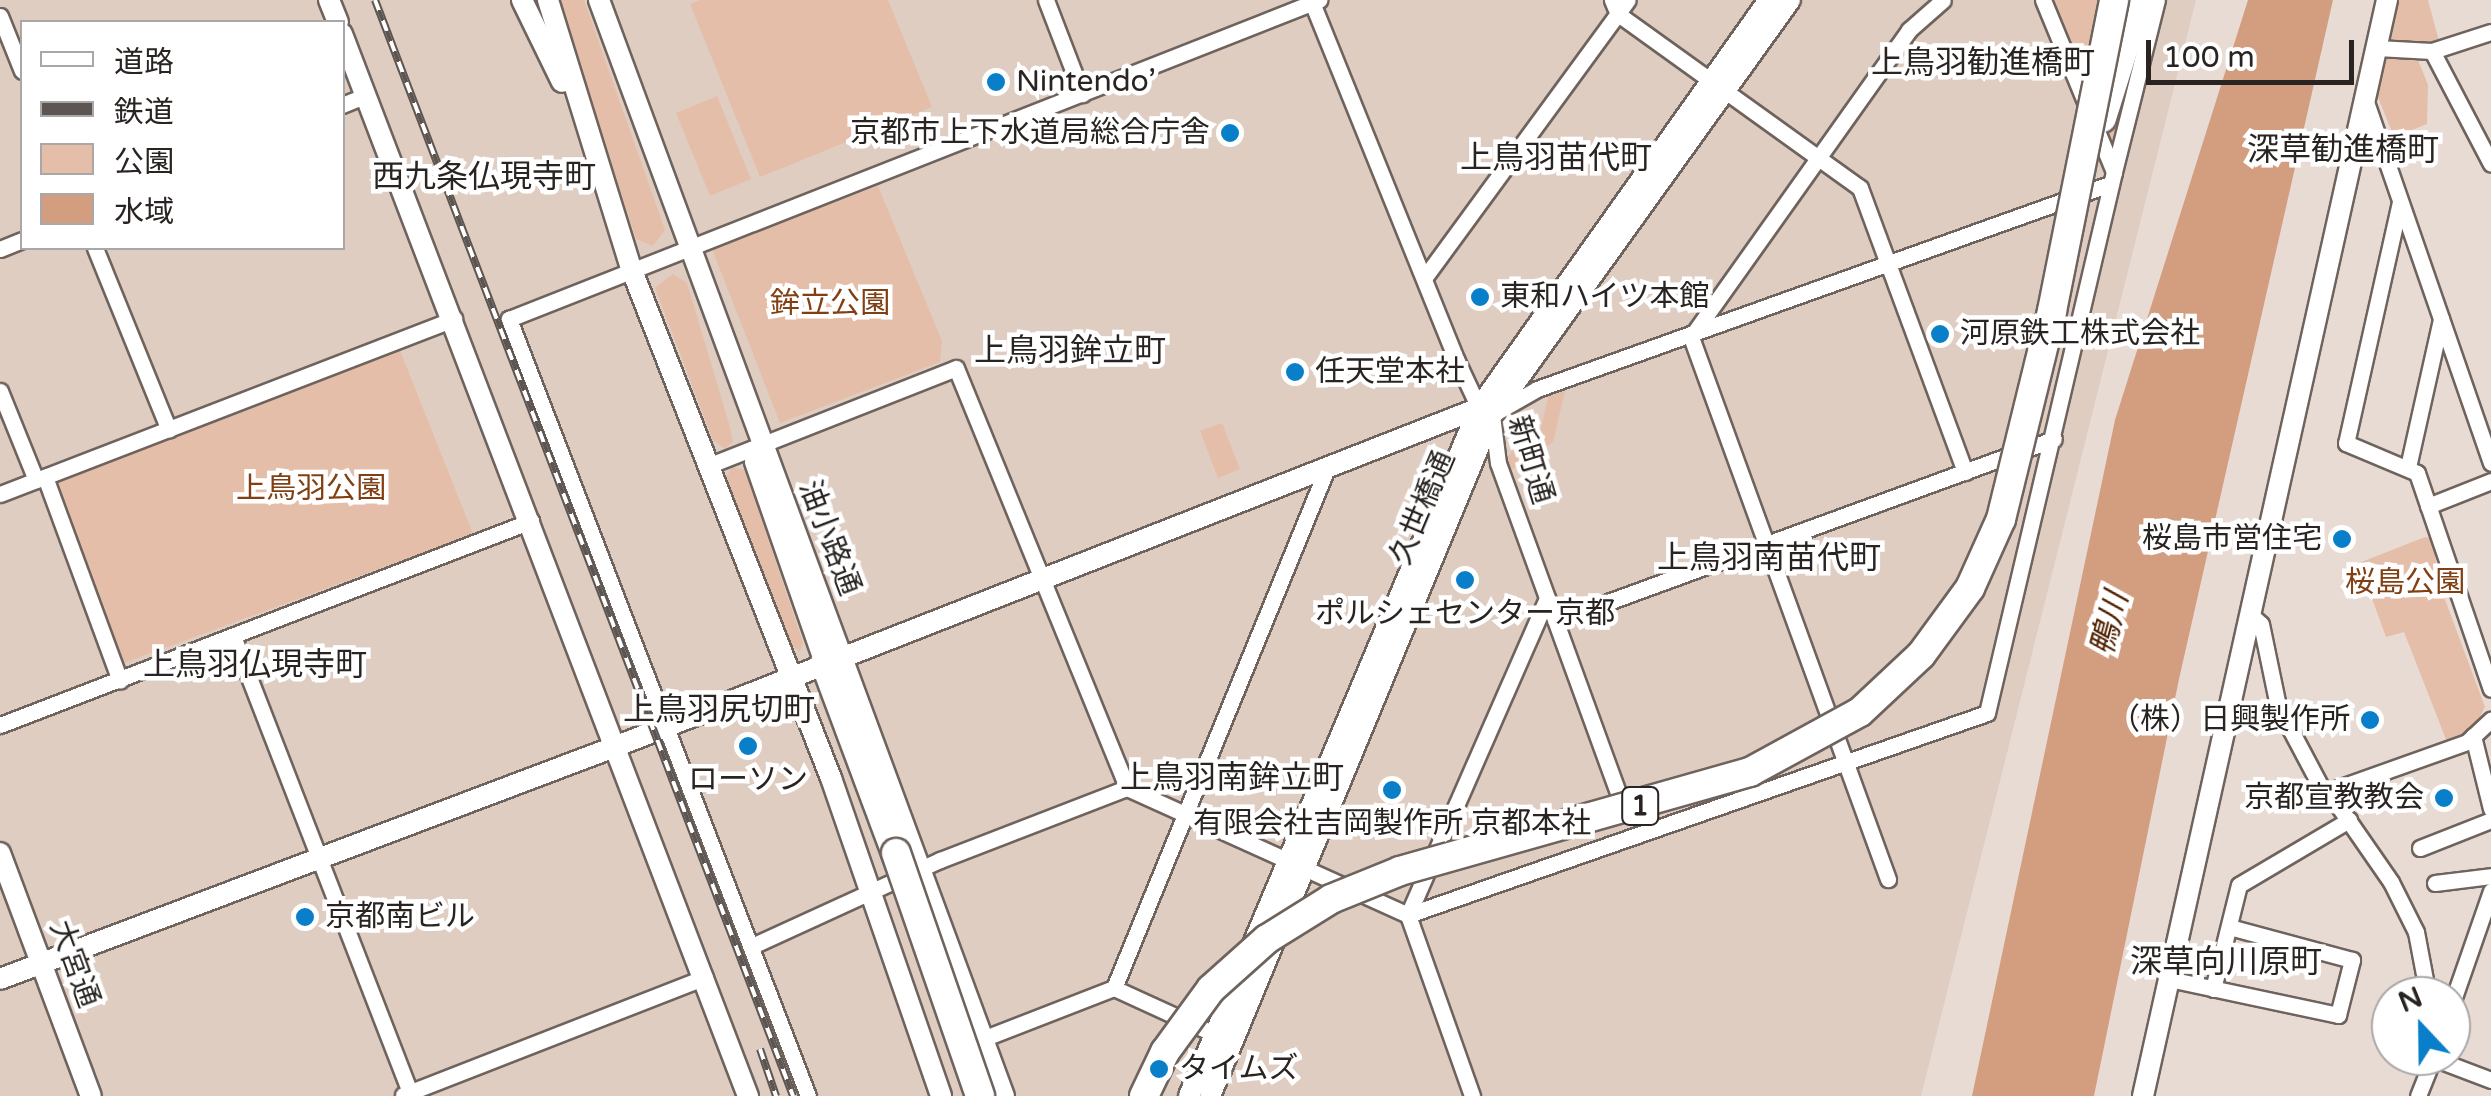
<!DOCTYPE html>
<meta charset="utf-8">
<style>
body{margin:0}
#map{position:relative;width:2491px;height:1096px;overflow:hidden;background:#e8dbd4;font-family:"Varela Round","Noto Sans JP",sans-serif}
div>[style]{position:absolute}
.built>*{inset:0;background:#e0cdc2}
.green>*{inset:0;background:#e4bea9}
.water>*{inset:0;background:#d39e80}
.roads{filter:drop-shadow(2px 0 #6e635d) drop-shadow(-2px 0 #6e635d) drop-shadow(0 2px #6e635d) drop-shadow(0 -2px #6e635d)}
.minor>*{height:15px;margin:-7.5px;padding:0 7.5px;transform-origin:7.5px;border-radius:7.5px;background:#fff}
.tertiary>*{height:20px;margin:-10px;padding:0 10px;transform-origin:10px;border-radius:10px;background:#fff}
.motorway>*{height:28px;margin:-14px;padding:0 14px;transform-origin:14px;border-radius:14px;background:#fff}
.rail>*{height:8px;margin-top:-4px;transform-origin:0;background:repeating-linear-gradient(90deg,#fff 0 11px,#5c5551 0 22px);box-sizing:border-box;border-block:2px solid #5c5551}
.bridges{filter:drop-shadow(2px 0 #6e635d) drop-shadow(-2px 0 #6e635d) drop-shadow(0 2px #6e635d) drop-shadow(0 -2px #6e635d)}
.motorway-bridge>*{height:28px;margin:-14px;padding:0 14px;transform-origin:14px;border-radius:14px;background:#fff}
.dots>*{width:28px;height:28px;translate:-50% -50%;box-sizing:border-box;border:5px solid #fff;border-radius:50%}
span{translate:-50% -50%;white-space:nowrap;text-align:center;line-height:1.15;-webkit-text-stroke:9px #fff;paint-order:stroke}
.shield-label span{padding:2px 8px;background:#fff;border:2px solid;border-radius:8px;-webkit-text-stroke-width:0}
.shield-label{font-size:28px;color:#292422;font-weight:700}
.poi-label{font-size:30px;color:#292422}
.left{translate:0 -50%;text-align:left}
.right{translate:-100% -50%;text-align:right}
.park-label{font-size:30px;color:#814013}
.street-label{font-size:30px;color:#292422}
.neighbourhood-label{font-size:32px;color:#292422}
.water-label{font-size:32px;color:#502000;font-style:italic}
.legend{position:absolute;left:20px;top:20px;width:325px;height:230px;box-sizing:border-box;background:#fff;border:2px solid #a9a7a7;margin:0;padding:12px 18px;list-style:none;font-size:30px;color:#292422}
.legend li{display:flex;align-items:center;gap:20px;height:50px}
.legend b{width:50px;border:2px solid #a9a7a7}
.north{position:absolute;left:2371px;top:976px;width:100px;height:100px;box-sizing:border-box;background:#fff;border:2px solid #a9a7a7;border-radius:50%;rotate:338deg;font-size:28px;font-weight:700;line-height:40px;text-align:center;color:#292422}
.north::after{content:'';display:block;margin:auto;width:35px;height:45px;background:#087fc8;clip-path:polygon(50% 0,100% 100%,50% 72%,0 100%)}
.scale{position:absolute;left:2146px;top:40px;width:208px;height:45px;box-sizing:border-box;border:5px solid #292422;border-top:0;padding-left:12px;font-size:30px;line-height:35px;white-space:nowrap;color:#292422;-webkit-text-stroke:8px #fff;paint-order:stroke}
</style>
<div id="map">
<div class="built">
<div style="clip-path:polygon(evenodd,0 0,2196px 0,1921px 1096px,0 1096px,0 0,22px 22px,342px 22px,342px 248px,22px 248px,22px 22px)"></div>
</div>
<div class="green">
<div style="clip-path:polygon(558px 0,584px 0,665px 230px,653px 246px,636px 239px)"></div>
<div style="clip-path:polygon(700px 0,888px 0,932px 107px,760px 177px,690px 4px)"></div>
<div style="clip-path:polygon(2046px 0,2148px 0,2115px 147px,2108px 147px)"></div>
<div style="clip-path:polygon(2394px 0,2428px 0,2439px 41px,2391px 44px,2386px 36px)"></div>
<div style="clip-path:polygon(2389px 55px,2416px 55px,2428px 85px,2427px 124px,2394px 137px,2373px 85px,2379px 60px)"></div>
<div style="clip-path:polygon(717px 96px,751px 179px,710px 196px,676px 113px)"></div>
<div style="clip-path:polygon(878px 186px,942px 341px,940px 362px,780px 423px,712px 249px)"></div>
<div style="clip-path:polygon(673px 274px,687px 283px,730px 427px,733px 442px,725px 449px,713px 440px,655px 288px)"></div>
<div style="clip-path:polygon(399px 348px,473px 534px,121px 664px,57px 481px)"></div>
<div style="clip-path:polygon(1565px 391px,1553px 442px,1510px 471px,1505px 460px,1519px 444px,1539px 438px,1548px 397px)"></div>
<div style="clip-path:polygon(1222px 423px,1240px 469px,1218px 478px,1200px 431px)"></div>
<div style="clip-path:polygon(732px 467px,745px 470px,803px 643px,800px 652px,789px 642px,726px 478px)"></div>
<div style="clip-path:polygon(2425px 537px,2432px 538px,2440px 586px,2485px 707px,2474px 727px,2447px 742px,2404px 632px,2386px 637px,2359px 563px)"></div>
</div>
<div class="water">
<div style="clip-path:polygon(2248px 0,2333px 0,2179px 679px,2094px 1096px,1972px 1096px,2115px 420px)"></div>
</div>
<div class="roads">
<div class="minor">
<div style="left:1046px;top:0;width:101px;rotate:69deg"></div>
<div style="left:1311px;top:0;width:387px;rotate:68deg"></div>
<div style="left:1456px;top:359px;width:54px;rotate:64.9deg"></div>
<div style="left:1479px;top:408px;width:15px;rotate:28deg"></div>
<div style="left:1492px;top:415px;width:48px;rotate:82.9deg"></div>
<div style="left:1498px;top:463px;width:371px;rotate:70deg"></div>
<div style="left:1612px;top:0;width:15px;rotate:67deg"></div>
<div style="left:1618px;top:14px;width:298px;rotate:35.7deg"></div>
<div style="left:1860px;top:188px;width:303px;rotate:69.7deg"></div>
<div style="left:0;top:16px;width:59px;rotate:68.2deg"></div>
<div style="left:2377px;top:48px;width:55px;rotate:3.1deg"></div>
<div style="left:2432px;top:51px;width:62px;rotate:-17.9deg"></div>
<div style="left:2432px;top:51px;width:127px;rotate:62.4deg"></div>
<div style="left:2365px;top:99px;width:385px;rotate:70.9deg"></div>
<div style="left:342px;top:105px;width:27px;rotate:-22deg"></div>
<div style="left:2114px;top:172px;width:177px;rotate:-76deg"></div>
<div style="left:2400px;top:202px;width:247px;rotate:102.6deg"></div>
<div style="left:2346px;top:443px;width:77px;rotate:22.9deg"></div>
<div style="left:2417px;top:473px;width:228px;rotate:71.1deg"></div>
<div style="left:95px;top:248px;width:196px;rotate:67.9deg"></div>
<div style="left:0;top:249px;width:24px;rotate:-22deg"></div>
<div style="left:1425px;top:277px;width:343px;rotate:-53.8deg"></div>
<div style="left:1691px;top:337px;width:577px;rotate:70.03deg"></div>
<div style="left:1691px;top:337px;width:377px;rotate:-54.6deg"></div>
<div style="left:1909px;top:30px;width:45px;rotate:-41.4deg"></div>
<div style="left:0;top:391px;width:96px;rotate:68deg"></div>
<div style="left:1495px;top:413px;width:48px;rotate:-29.7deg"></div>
<div style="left:1537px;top:389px;width:609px;rotate:-19.69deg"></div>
<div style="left:710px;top:465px;width:264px;rotate:-21.5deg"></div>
<div style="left:956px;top:368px;width:453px;rotate:67.8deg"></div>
<div style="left:1127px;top:788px;width:308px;rotate:24.3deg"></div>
<div style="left:1408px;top:915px;width:192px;rotate:70.5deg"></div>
<div style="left:2408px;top:467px;width:152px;rotate:-77.4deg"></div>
<div style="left:45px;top:477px;width:217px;rotate:69.8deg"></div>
<div style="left:0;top:494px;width:487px;rotate:-21.1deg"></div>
<div style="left:2428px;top:506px;width:68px;rotate:-21.6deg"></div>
<div style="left:2251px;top:615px;width:13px;rotate:42deg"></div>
<div style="left:2261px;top:624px;width:84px;rotate:78.3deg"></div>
<div style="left:2278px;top:706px;width:98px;rotate:62.1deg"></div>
<div style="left:2324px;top:793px;width:152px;rotate:-19.6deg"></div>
<div style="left:2467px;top:742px;width:33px;rotate:-43deg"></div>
<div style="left:1556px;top:621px;width:530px;rotate:-20.08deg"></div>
<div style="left:233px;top:636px;width:493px;rotate:68.8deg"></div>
<div style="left:0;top:725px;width:569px;rotate:-21.02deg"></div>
<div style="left:2473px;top:736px;width:75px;rotate:76.1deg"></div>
<div style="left:2328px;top:791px;width:111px;rotate:55.3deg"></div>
<div style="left:2391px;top:882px;width:56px;rotate:63.4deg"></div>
<div style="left:2416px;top:932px;width:59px;rotate:79.3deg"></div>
<div style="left:2420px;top:848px;width:76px;rotate:-21.5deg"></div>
<div style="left:2435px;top:883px;width:56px;rotate:-7.1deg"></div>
<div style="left:1408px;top:915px;width:613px;rotate:-19.23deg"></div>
<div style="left:1987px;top:713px;width:556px;rotate:-76.79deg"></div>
<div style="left:2114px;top:172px;width:186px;rotate:-112.4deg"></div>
<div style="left:1408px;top:915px;width:346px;rotate:-66.3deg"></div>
<div style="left:752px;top:946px;width:207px;rotate:-24.6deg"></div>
<div style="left:940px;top:860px;width:200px;rotate:-21.1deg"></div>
<div style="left:2169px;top:979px;width:173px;rotate:12deg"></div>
<div style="left:2338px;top:1015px;width:57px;rotate:-75.7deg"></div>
<div style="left:2352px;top:960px;width:126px;rotate:-164.9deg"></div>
<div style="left:1114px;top:988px;width:564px;rotate:-67.71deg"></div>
<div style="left:2213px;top:989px;width:107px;rotate:-76deg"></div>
<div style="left:2239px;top:885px;width:128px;rotate:-30.6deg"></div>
<div style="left:2451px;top:1006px;width:122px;rotate:-70.8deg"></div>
<div style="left:985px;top:1038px;width:138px;rotate:-21.2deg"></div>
<div style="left:1114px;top:988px;width:118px;rotate:24.6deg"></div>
<div style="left:2433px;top:1058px;width:62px;rotate:20.8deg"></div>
<div style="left:403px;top:1095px;width:324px;rotate:-21.3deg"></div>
<div style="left:808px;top:1096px;width:833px;rotate:-111.05deg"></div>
<div style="left:509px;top:319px;width:871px;rotate:-21.5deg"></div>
<div style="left:2418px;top:1096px;width:43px;rotate:-68.2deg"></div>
</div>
<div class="tertiary">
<div style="left:329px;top:0;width:24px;rotate:68deg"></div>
<div style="left:522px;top:0;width:91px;rotate:64deg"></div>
<div style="left:548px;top:0;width:281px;rotate:72.8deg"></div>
<div style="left:631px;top:268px;width:548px;rotate:68.59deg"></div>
<div style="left:831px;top:778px;width:336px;rotate:70.9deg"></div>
<div style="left:599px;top:0;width:1168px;rotate:69.72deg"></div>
<div style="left:342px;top:34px;width:1137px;rotate:69.08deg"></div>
<div style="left:755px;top:462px;width:213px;rotate:70.8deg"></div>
<div style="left:0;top:853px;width:259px;rotate:69.5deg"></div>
<div style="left:0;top:979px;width:660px;rotate:-20.69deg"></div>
<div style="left:617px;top:746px;width:926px;rotate:-21.41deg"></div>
<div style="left:1189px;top:1096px;width:747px;rotate:-67.14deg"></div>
<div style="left:1479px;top:408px;width:501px;rotate:-54.6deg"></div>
<div style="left:1210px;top:1096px;width:737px;rotate:-67.51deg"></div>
<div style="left:1492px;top:415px;width:511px;rotate:-54.32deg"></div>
<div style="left:2143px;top:1096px;width:1123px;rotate:-77.45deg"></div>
</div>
<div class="motorway">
<div style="left:2102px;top:118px;width:124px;rotate:-72.6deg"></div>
<div style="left:825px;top:663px;width:203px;rotate:69.5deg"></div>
</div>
</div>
<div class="rail">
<div style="left:375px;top:0;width:1173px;rotate:69.12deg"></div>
<div style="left:760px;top:1049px;width:50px;rotate:71.2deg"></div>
</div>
<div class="bridges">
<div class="motorway-bridge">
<div style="left:896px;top:853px;width:257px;rotate:70.9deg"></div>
<div style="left:1144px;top:1096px;width:49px;rotate:-64.5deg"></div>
<div style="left:1165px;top:1052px;width:78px;rotate:-53.9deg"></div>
<div style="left:1211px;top:989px;width:75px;rotate:-41.8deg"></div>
<div style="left:1267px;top:939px;width:75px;rotate:-32deg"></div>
<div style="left:1331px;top:899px;width:74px;rotate:-22.1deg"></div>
<div style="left:1400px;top:871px;width:364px;rotate:-15.8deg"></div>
<div style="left:1750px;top:772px;width:125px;rotate:-28.6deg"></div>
<div style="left:1860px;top:712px;width:83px;rotate:-43.1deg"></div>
<div style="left:1921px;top:655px;width:83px;rotate:-53.8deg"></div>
<div style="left:1970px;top:588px;width:76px;rotate:-65.8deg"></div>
<div style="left:2001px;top:519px;width:214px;rotate:-76.2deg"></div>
<div style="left:2052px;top:311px;width:317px;rotate:-78.7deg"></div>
</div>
</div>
<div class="dots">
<div style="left:996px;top:82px;background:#087fc8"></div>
<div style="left:1230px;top:133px;background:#087fc8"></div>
<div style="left:1480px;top:297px;background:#087fc8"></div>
<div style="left:1940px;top:334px;background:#087fc8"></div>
<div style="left:1295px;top:372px;background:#087fc8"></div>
<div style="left:2342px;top:539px;background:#087fc8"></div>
<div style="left:1465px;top:580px;background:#087fc8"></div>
<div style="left:2370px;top:720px;background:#087fc8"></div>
<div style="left:748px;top:746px;background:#087fc8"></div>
<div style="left:1392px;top:790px;background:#087fc8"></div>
<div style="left:2444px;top:798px;background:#087fc8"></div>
<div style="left:305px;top:917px;background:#087fc8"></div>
<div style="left:1159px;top:1069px;background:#087fc8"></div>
</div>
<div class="shield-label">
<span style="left:1640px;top:806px">1</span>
</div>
<div class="poi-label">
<span class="left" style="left:1016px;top:82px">Nintendo’</span>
<span class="right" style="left:1210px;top:133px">京都市上下水道局総合庁舎</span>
<span class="left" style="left:1500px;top:297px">東和ハイツ本館</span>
<span class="left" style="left:1960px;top:334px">河原鉄工株式会社</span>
<span class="left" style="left:1315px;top:372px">任天堂本社</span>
<span class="right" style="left:2322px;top:539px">桜島市営住宅</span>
<span style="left:1465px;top:614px">ポルシェセンター京都</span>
<span class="right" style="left:2350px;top:720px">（株）日興製作所</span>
<span style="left:748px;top:780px">ローソン</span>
<span class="right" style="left:2424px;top:798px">京都宣教教会</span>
<span style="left:1392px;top:824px">有限会社吉岡製作所 京都本社</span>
<span class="left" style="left:325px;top:917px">京都南ビル</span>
<span class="left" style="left:1179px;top:1069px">タイムズ</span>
</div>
<div class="park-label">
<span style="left:830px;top:304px">鉾立公園</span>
<span style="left:311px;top:489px">上鳥羽公園</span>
<span style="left:2405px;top:583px">桜島公園</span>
</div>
<div class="street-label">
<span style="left:1530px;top:460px;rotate:73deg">新町通</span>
<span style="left:1423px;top:508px;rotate:-67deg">久世橋通</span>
<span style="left:829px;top:538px;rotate:69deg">油小路通</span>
<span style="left:74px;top:964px;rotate:70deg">大宮通</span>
</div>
<div class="neighbourhood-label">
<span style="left:1983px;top:63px">上鳥羽勧進橋町</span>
<span style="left:2343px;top:150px">深草勧進橋町</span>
<span style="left:1556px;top:158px">上鳥羽苗代町</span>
<span style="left:484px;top:177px">西九条仏現寺町</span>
<span style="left:1070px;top:351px">上鳥羽鉾立町</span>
<span style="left:1769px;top:558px">上鳥羽南苗代町</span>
<span style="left:255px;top:665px">上鳥羽仏現寺町</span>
<span style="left:719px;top:710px">上鳥羽尻切町</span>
<span style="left:1232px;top:778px">上鳥羽南鉾立町</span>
<span style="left:2226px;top:962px">深草向川原町</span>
</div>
<div class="water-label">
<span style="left:2110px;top:624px;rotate:-75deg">鴨川</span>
</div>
<ul class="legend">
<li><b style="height:12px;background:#fff"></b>道路</li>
<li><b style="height:12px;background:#5c5551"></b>鉄道</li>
<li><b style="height:28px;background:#e4bea9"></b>公園</li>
<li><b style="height:28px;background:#d39e80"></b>水域</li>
</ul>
<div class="north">N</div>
<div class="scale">100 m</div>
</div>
